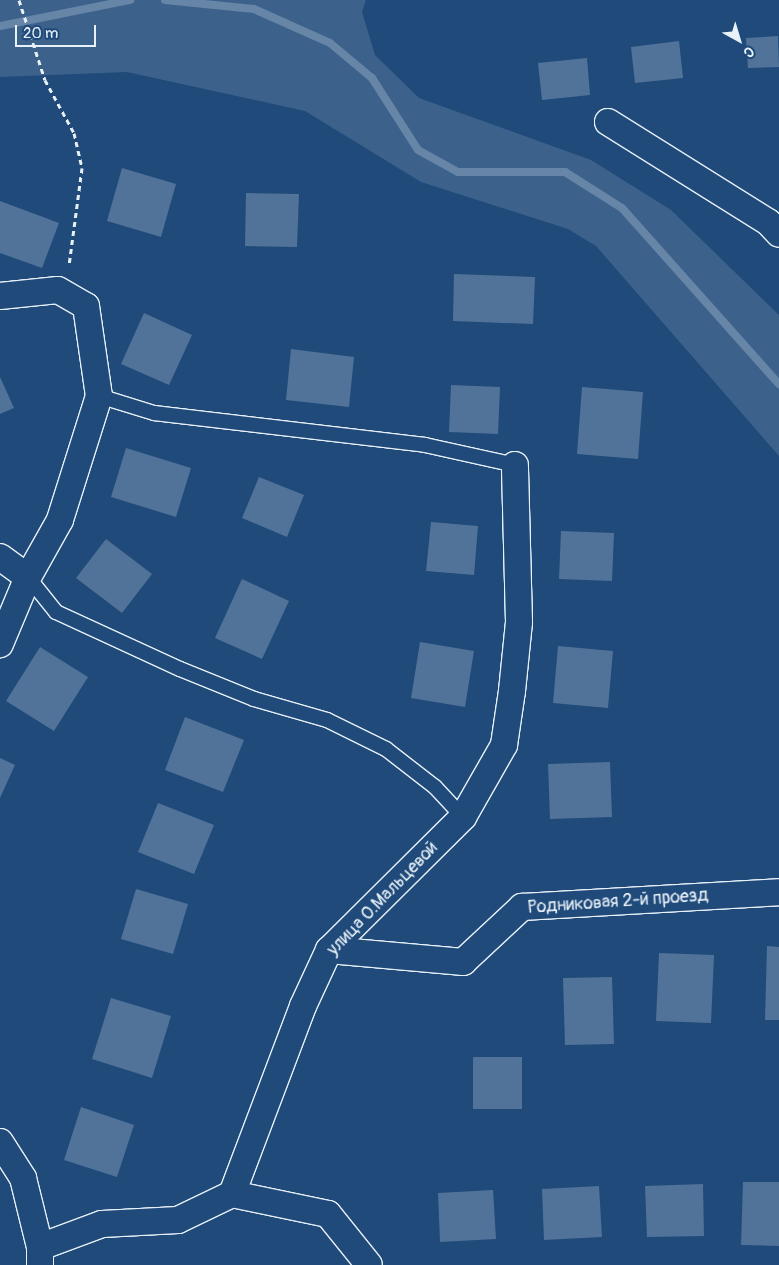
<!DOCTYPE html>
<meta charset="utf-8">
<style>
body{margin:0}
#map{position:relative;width:779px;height:1265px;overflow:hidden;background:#1f4a7a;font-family:Pangolin,sans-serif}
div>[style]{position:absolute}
.green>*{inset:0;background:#3c628c}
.stream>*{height:8px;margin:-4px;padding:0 4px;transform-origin:4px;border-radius:4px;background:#6685a7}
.building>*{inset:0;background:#517399}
.path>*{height:3px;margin-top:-1.5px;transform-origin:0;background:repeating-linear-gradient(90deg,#e8f1f8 0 5px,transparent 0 9px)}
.roads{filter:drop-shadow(1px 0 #e8f1f8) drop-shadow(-1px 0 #e8f1f8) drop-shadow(0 1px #e8f1f8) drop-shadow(0 -1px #e8f1f8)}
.service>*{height:14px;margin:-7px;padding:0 7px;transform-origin:7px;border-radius:7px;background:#1f4a7a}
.minor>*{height:26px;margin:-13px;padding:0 13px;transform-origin:13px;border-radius:13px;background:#1f4a7a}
span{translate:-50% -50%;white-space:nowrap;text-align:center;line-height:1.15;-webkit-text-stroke:4px #1f4a7a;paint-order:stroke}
.street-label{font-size:18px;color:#e8f1f8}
.north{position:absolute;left:714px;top:15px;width:50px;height:50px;-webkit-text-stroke:4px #1f4a7a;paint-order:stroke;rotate:141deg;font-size:14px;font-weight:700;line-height:20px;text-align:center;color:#e8f1f8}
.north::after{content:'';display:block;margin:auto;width:18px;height:22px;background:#e8f1f8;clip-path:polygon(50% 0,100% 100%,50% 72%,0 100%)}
.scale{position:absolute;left:15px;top:25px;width:81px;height:22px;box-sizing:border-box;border:2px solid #e8f1f8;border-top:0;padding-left:6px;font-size:15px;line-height:18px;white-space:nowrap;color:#e8f1f8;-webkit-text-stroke:4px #1f4a7a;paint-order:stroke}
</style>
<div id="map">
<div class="green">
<div style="clip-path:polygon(0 0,366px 0,362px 12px,375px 55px,419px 98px,591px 160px,671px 210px,779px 315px,779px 456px,596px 246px,568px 229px,421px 182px,305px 111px,127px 72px,0 77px)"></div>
</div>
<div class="stream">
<div style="left:165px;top:0;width:89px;rotate:5.8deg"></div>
<div style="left:254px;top:9px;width:83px;rotate:24.1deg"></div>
<div style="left:330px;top:43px;width:55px;rotate:39.8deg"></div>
<div style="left:372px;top:78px;width:85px;rotate:57.4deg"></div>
<div style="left:418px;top:150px;width:46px;rotate:28.8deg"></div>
<div style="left:458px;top:172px;width:107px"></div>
<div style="left:565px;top:172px;width:67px;rotate:32.3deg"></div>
<div style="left:622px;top:208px;width:236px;rotate:48.3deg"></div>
<div style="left:0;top:26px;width:133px;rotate:-11.3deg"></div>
</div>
<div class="building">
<div style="clip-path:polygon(778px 36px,779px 67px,748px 68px,746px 38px)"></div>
<div style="clip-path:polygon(679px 41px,683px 78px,635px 83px,631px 47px)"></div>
<div style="clip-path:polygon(587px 58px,590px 95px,542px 100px,538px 63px)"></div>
<div style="clip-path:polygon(122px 168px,176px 184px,161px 237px,107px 221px)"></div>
<div style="clip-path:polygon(246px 193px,299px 194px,297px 247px,245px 246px)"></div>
<div style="clip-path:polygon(0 201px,59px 223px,42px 268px,0 253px)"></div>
<div style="clip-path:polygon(454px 274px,535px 277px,533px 324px,453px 321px)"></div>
<div style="clip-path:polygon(144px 313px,192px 335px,169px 385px,121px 364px)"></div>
<div style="clip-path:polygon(291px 349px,354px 357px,349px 407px,286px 400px)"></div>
<div style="clip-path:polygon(0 377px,14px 408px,0 414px)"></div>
<div style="clip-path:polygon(451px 385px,500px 387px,498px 434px,449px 432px)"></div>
<div style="clip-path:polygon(582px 387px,643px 392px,638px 459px,577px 454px)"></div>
<div style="clip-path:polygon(126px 448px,191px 468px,176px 517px,111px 497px)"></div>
<div style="clip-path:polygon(259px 477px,304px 495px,287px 537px,242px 518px)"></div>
<div style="clip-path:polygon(431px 522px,478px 526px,474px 575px,426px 571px)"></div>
<div style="clip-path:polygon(561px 531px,614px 533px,612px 581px,559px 579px)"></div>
<div style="clip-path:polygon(106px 539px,152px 574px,122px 613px,76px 578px)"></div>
<div style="clip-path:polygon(242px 579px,289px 601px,262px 659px,215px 638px)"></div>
<div style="clip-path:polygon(420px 642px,474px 651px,465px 707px,411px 698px)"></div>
<div style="clip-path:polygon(558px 646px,613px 651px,608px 708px,553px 703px)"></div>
<div style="clip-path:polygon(40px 647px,88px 677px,54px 731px,6px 701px)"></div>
<div style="clip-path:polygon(185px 717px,244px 740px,223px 792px,165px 770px)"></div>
<div style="clip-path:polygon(0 758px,15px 765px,0 798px)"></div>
<div style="clip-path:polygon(610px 762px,612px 817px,550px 819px,548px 764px)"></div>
<div style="clip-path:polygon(158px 803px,214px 825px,194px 874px,138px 852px)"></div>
<div style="clip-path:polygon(136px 889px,188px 904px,173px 954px,121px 939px)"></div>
<div style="clip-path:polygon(767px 946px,779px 947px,779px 1020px,765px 1020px)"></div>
<div style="clip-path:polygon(659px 953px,714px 955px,711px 1023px,656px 1021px)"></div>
<div style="clip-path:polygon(612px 977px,614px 1044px,565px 1045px,563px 978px)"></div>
<div style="clip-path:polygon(111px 998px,171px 1016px,152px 1078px,92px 1059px)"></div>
<div style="clip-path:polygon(473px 1057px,522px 1057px,522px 1109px,473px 1109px)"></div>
<div style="clip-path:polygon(81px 1107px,134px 1125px,117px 1177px,64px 1160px)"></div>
<div style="clip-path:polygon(743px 1182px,779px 1182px,779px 1246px,741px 1245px)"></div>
<div style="clip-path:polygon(703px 1184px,704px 1236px,647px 1237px,645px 1186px)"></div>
<div style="clip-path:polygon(599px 1186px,602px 1237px,544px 1240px,542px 1189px)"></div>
<div style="clip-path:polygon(493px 1190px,496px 1239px,440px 1242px,438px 1193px)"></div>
</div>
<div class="path">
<div style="left:19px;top:0;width:84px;rotate:72deg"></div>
<div style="left:45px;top:80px;width:60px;rotate:61.3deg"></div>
<div style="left:74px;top:133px;width:36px;rotate:77deg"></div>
<div style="left:82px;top:168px;width:98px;rotate:97.6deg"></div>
</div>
<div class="roads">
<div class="service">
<div style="left:99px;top:396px;width:58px;rotate:17.2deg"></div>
<div style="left:154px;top:413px;width:273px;rotate:6.7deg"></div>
<div style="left:425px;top:445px;width:92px;rotate:12.5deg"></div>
<div style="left:28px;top:577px;width:45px;rotate:51.3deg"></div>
<div style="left:56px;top:612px;width:136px;rotate:24.7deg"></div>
<div style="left:180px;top:669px;width:80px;rotate:22.1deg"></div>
<div style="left:254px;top:699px;width:76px;rotate:16deg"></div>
<div style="left:327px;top:720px;width:66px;rotate:26.2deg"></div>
<div style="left:386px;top:749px;width:62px;rotate:37.8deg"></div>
<div style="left:435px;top:787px;width:41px;rotate:47deg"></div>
</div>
<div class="minor">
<div style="left:608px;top:122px;width:189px;rotate:32deg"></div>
<div style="left:768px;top:222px;width:16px;rotate:47deg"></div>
<div style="left:0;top:296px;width:58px;rotate:-5.9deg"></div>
<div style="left:58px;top:290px;width:32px;rotate:30deg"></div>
<div style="left:86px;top:306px;width:91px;rotate:81.8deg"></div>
<div style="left:99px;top:396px;width:130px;rotate:107.5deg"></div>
<div style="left:60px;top:520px;width:65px;rotate:119.3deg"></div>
<div style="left:28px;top:577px;width:73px;rotate:112.7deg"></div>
<div style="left:0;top:557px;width:34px;rotate:36deg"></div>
<div style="left:329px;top:950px;width:135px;rotate:5.1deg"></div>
<div style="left:463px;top:962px;width:81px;rotate:-43deg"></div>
<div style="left:522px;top:907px;width:257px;rotate:-3.3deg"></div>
<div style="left:0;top:1142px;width:43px;rotate:57.4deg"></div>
<div style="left:23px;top:1178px;width:71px;rotate:76.2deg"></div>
<div style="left:232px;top:1194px;width:98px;rotate:11.8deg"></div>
<div style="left:328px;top:1214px;width:65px;rotate:51.2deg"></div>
<div style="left:40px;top:1265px;width:18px;rotate:-90deg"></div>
<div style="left:40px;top:1247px;width:66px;rotate:-20.4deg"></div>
<div style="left:102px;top:1224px;width:76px;rotate:-3deg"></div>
<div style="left:178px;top:1220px;width:60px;rotate:-25.7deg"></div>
<div style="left:232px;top:1194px;width:201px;rotate:-69.3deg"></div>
<div style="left:303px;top:1006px;width:62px;rotate:-65.1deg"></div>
<div style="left:329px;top:950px;width:189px;rotate:-44.8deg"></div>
<div style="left:463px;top:817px;width:83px;rotate:-60.3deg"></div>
<div style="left:504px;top:745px;width:55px;rotate:-81.6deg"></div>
<div style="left:512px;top:691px;width:69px;rotate:-84.2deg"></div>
<div style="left:519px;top:622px;width:157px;rotate:-91.5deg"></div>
</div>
</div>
<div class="street-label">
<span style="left:383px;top:899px;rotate:-46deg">улица О.Мальцевой</span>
<span style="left:618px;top:902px;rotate:-4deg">Родниковая 2-й проезд</span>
</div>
<div class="north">С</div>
<div class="scale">20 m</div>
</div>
